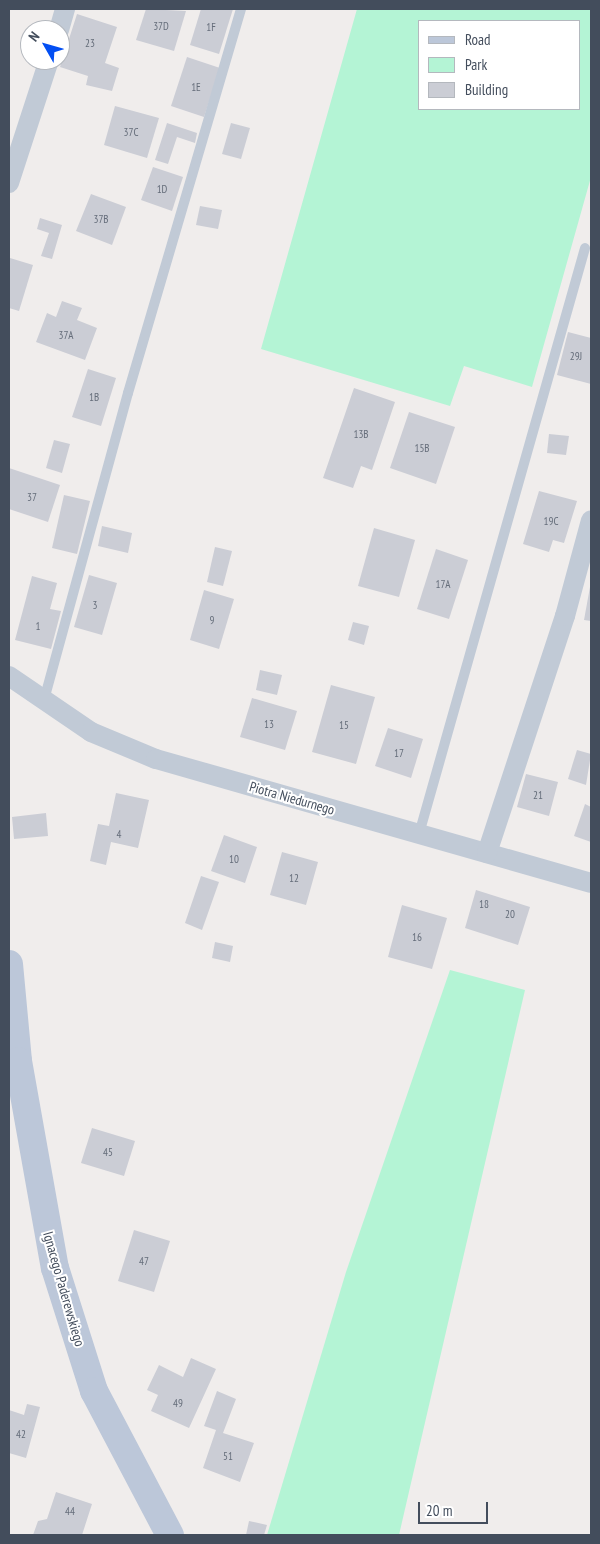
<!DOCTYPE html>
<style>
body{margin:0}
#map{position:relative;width:600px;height:1544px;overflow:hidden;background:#f0edec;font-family:"PT Sans Narrow",sans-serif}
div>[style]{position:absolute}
.green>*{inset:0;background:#b4f4d5}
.building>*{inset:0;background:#cbcdd5}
.lane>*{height:10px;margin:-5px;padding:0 5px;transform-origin:5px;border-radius:5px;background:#c1cad6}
.street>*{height:20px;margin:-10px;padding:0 10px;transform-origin:10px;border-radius:10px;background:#c1cad6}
.secondary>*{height:28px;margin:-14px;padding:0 14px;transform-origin:14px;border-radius:14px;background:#bcc7d9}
span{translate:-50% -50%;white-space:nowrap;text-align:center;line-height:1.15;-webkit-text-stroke:4px #fff;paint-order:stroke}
.number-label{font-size:11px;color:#656d7a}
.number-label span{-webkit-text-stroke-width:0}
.street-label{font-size:14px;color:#434d5c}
.frame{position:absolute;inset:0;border:10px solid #434d5c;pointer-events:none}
.legend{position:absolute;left:418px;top:20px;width:162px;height:90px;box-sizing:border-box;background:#fff;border:1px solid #b4b8be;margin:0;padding:6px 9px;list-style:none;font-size:15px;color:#434d5c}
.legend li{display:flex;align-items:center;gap:10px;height:25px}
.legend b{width:25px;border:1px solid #b4b8be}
.north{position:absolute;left:20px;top:20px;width:50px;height:50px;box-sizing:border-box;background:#fff;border:1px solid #b4b8be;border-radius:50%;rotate:308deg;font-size:14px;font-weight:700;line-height:20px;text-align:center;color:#434d5c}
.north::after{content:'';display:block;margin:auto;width:18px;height:22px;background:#034ff3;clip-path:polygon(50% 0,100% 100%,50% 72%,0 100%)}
.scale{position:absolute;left:418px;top:1502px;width:70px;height:22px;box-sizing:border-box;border:2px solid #434d5c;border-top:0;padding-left:6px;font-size:15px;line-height:18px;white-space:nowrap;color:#434d5c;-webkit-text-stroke:4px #fff;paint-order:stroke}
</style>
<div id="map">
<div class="green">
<div style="clip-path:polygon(evenodd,357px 9px,591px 9px,591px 177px,532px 387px,464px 366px,450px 406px,261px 349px,357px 9px,419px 21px,579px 21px,579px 109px,419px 109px,419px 21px)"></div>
<div style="clip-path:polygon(450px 970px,525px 990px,399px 1535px,267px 1535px,346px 1272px)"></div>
</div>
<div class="building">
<div style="clip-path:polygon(146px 9px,186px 11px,174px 51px,136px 40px)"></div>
<div style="clip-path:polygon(201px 9px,233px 9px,219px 54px,190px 45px)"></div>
<div style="clip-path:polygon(77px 14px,117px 27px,105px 63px,119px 68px,112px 91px,86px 85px,88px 76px,60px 67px)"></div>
<div style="clip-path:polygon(187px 57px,220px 68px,204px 117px,171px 106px)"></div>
<div style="clip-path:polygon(115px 106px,159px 118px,147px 158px,104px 145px)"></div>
<div style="clip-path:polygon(167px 123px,197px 133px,195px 143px,177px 137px,168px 164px,155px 160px)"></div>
<div style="clip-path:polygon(231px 123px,250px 128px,241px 159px,222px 154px)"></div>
<div style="clip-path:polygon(153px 167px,183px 177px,172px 211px,141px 200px)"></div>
<div style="clip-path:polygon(91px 194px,126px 207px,112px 245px,76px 231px)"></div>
<div style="clip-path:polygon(200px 206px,222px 210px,218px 229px,196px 225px)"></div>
<div style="clip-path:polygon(40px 218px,62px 225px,52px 259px,41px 256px,49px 233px,37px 229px)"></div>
<div style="clip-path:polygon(10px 258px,33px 265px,19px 311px,9px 308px)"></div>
<div style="clip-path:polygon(62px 301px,82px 308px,77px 320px,97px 328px,85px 360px,36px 342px,47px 313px,56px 317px)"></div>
<div style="clip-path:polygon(568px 332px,591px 338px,591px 384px,557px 375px)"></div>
<div style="clip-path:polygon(88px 369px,116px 378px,101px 426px,72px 417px)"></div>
<div style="clip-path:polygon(354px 388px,395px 402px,372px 470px,361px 466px,353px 488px,323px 478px)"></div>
<div style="clip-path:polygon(409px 412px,455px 427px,436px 484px,390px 468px)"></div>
<div style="clip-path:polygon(549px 434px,569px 436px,566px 455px,547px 453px)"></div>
<div style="clip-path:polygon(54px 440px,70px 444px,62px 473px,46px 468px)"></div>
<div style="clip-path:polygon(9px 468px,60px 485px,48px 522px,9px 509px)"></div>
<div style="clip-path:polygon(539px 491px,577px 501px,564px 543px,553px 540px,549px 552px,523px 544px)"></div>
<div style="clip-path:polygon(64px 495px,90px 501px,77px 554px,52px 548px)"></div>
<div style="clip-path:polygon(102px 526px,132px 533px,128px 553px,98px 546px)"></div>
<div style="clip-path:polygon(374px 528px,415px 540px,399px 597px,358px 586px)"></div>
<div style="clip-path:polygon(215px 547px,232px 551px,223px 586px,207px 582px)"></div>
<div style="clip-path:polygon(436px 549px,468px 560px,449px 619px,417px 609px)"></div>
<div style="clip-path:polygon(89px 575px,117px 583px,102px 635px,74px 627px)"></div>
<div style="clip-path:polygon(32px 576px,57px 583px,50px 609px,61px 611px,51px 649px,15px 640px)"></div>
<div style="clip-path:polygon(590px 587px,591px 587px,591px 621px,584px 620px)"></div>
<div style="clip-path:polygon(204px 590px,234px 599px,219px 649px,190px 640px)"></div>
<div style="clip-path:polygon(353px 622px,369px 626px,364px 645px,348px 640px)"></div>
<div style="clip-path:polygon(260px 670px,282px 675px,277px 695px,256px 690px)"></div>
<div style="clip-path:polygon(331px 685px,375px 697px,356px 764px,312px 752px)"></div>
<div style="clip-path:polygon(252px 698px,297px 711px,285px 750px,240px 737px)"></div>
<div style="clip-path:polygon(388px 728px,423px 739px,411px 778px,375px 766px)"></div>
<div style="clip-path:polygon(577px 750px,591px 754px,586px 785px,568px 779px)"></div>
<div style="clip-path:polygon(526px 774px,558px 782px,549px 816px,517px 807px)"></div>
<div style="clip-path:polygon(116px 793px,149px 800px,138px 848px,111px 842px,106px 865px,90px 861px,98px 824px,109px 826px)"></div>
<div style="clip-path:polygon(585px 804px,591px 807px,591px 842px,574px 836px)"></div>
<div style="clip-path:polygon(46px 813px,48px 836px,14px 839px,12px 817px)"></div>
<div style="clip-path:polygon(224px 835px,257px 847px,245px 883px,211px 871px)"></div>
<div style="clip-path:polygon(282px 852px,318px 862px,306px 905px,270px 895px)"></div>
<div style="clip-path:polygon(201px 876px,219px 882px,202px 930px,185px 923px)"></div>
<div style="clip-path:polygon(476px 890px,530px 907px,518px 945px,465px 928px)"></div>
<div style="clip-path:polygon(402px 905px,447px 918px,432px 969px,388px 957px)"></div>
<div style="clip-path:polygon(215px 942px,233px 946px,230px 962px,212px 958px)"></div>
<div style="clip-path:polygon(92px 1128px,135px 1141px,124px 1176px,81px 1163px)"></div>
<div style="clip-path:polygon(134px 1230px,170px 1241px,154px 1292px,118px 1281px)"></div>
<div style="clip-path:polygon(191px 1358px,216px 1369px,189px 1428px,151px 1411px,158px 1395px,147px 1390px,159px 1365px,183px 1377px)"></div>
<div style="clip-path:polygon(217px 1391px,236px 1399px,223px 1433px,254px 1443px,240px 1482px,203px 1468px,216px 1430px,204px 1426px)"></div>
<div style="clip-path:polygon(27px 1404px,40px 1407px,26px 1458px,9px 1453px,9px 1410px,24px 1415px)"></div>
<div style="clip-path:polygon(56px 1492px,92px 1504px,82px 1535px,33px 1535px,38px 1521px,47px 1519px)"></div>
<div style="clip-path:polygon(249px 1521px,267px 1525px,264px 1535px,246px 1535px)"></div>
</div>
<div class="lane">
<div style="left:44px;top:700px;width:318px;rotate:-74.7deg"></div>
<div style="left:128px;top:393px;width:400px;rotate:-73.6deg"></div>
<div style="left:419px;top:834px;width:609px;rotate:-74.18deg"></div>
</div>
<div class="street">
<div style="left:59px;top:30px;width:22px;rotate:-74deg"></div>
<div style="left:9px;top:183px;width:129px;rotate:-72deg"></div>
<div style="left:9px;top:676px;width:99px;rotate:34.3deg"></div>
<div style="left:91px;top:732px;width:70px;rotate:22.6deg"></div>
<div style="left:156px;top:759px;width:452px;rotate:15.9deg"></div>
<div style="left:487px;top:853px;width:250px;rotate:-71.8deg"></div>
<div style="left:565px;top:616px;width:99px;rotate:-74.8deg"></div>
</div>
<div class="secondary">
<div style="left:9px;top:964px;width:97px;rotate:84.7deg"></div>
<div style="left:18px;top:1061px;width:210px;rotate:79.9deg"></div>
<div style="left:55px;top:1268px;width:129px;rotate:72.4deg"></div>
<div style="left:94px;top:1391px;width:163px;rotate:62.2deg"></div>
</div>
<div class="number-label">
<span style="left:161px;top:26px">37D</span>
<span style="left:211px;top:27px">1F</span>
<span style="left:90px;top:43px">23</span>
<span style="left:196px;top:87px">1E</span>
<span style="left:131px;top:132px">37C</span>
<span style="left:162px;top:189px">1D</span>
<span style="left:101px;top:219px">37B</span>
<span style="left:66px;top:335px">37A</span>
<span style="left:576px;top:356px">29J</span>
<span style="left:94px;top:397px">1B</span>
<span style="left:361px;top:434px">13B</span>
<span style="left:422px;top:448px">15B</span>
<span style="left:32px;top:497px">37</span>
<span style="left:551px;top:521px">19C</span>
<span style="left:443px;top:584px">17A</span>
<span style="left:95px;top:605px">3</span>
<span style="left:212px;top:620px">9</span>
<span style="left:38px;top:626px">1</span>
<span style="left:269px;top:724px">13</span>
<span style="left:344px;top:725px">15</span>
<span style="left:399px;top:753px">17</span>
<span style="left:538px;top:795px">21</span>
<span style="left:119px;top:834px">4</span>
<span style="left:234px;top:859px">10</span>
<span style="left:294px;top:878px">12</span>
<span style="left:484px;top:904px">18</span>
<span style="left:510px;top:914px">20</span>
<span style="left:417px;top:937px">16</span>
<span style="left:108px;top:1152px">45</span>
<span style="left:144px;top:1261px">47</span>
<span style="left:178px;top:1403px">49</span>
<span style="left:21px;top:1434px">42</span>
<span style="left:228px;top:1456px">51</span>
<span style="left:70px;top:1511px">44</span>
</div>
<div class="street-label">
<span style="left:292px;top:798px;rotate:16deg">Piotra Niedurnego</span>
<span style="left:64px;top:1289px;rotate:74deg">Ignacego Paderewskiego</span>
</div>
<div class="frame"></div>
<ul class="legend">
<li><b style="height:6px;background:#bcc7d9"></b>Road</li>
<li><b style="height:14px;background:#b4f4d5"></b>Park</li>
<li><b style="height:14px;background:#cbcdd5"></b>Building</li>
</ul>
<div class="north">N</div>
<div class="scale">20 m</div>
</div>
